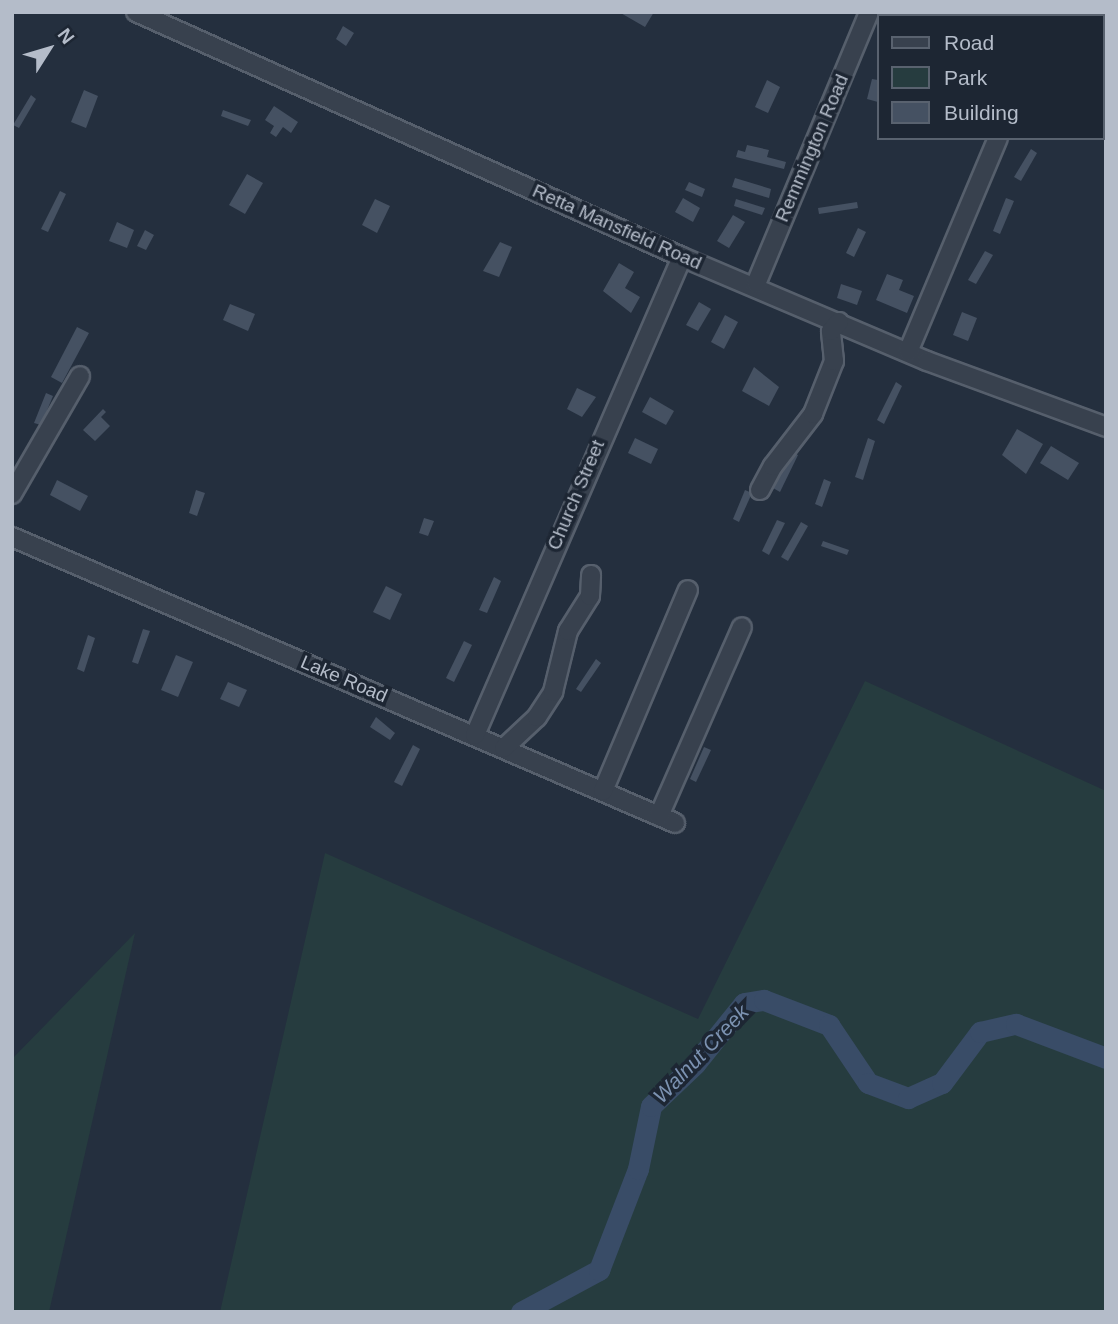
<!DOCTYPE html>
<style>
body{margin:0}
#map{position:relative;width:1118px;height:1324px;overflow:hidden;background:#242f3e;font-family:Arial,sans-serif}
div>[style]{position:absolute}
.green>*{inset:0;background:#263c3f}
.river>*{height:21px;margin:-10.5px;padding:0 10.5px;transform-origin:10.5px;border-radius:10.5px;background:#394c67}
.building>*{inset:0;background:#455162}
.roads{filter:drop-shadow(2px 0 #565f6c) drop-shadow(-2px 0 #565f6c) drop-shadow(0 2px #565f6c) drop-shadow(0 -2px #565f6c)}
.minor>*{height:18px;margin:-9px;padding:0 9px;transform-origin:9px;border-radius:9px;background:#38414e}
span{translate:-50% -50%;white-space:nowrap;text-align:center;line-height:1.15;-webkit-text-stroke:7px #1d2633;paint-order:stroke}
.street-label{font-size:19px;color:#b4bcc9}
.water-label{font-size:21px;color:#7c92b1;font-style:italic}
.frame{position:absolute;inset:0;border:14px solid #b4bcc9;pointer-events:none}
.legend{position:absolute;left:877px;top:14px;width:228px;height:126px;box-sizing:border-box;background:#1d2633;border:2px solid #59626f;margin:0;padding:9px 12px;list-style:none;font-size:21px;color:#b4bcc9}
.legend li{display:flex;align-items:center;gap:14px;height:35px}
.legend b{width:35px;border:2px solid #59626f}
.north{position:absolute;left:14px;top:14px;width:70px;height:70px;-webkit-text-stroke:5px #1d2633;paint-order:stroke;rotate:53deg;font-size:19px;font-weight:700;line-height:28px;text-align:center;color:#b4bcc9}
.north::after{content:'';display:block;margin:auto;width:24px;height:32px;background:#b4bcc9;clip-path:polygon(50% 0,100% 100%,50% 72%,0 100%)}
</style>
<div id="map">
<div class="green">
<div style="clip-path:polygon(865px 681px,1106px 791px,1106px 1312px,220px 1312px,325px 853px,698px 1019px)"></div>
<div style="clip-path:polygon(135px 933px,49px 1312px,12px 1312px,12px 1059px)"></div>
</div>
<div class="river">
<div style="left:521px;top:1312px;width:89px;rotate:-28.3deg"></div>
<div style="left:599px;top:1270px;width:108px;rotate:-68.9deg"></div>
<div style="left:638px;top:1169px;width:64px;rotate:-78.3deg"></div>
<div style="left:651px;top:1106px;width:61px;rotate:-43.7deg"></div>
<div style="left:695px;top:1064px;width:78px;rotate:-51.2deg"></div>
<div style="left:744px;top:1003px;width:20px;rotate:-9deg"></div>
<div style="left:764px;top:1000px;width:70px;rotate:21deg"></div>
<div style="left:829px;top:1025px;width:70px;rotate:56.1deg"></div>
<div style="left:868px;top:1083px;width:43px;rotate:20.6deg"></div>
<div style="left:908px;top:1098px;width:37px;rotate:-24deg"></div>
<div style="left:942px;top:1083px;width:64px;rotate:-53.3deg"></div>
<div style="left:980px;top:1032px;width:37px;rotate:-13deg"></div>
<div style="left:1016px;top:1024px;width:96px;rotate:20.7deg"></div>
</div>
<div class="building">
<div style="clip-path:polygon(619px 12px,654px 12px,645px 27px)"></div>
<div style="clip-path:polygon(343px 26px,354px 33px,346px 46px,336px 39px)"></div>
<div style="clip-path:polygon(872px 79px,878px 80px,878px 102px,867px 99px)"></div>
<div style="clip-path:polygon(767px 80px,780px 87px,768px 113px,755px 107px)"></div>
<div style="clip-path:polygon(84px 90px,98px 96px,86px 128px,71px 122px)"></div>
<div style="clip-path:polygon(31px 95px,36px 99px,19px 128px,13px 125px)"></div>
<div style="clip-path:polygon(274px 106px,298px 122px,291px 133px,283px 127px,276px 137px,270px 133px,274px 126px,265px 120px)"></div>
<div style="clip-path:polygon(223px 110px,251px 120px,248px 126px,221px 116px)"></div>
<div style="clip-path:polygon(747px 145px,769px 150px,767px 157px,786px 162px,784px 169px,736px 157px,738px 150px,745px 152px)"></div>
<div style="clip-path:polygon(1031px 149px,1037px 153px,1021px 181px,1014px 177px)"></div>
<div style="clip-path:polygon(247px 174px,263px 183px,245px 214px,229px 205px)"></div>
<div style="clip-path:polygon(735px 178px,771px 189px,769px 198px,732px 187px)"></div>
<div style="clip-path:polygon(689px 182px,705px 189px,702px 197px,685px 190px)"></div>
<div style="clip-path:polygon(60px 191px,66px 194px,48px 232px,41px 229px)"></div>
<div style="clip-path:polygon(683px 198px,700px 208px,693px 222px,675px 212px)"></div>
<div style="clip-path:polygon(1006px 198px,1014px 201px,1000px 234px,993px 231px)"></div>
<div style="clip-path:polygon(375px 199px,390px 206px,377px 233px,362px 225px)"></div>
<div style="clip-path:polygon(736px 199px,765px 208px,762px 215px,734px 206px)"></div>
<div style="clip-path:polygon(857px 202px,858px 208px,819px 214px,818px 208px)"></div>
<div style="clip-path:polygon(733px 215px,745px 222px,729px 248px,717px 241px)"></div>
<div style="clip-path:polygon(117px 222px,134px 230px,127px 248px,109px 241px)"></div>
<div style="clip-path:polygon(858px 228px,866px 232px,854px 257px,846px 253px)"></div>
<div style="clip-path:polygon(145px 230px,154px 235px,146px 250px,137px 246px)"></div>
<div style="clip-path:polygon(500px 242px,512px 247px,499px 277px,483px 271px)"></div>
<div style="clip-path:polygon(985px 251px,993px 255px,976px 284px,968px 280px)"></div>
<div style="clip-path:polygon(619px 263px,634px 272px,625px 288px,640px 297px,631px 313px,603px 291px)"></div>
<div style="clip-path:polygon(887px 274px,903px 280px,899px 290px,914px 296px,907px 313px,876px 300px)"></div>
<div style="clip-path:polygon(841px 284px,862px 291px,857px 305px,837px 298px)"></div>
<div style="clip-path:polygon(699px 302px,711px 309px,698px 331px,686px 325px)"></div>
<div style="clip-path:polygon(230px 304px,255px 314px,248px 331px,223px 320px)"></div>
<div style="clip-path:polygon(962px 312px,977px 318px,968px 341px,953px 335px)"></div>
<div style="clip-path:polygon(725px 315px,738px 322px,724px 349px,711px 342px)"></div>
<div style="clip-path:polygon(77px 327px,89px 333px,62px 383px,51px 377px)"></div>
<div style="clip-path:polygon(754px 367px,779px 387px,769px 406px,742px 391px)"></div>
<div style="clip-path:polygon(896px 382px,902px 386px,884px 424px,877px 420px)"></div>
<div style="clip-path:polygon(577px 388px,596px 397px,582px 417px,567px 409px)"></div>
<div style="clip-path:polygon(46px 393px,53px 396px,41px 425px,34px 423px)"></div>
<div style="clip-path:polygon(650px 397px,674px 411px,666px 425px,642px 412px)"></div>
<div style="clip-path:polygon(103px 409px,106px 412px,101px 417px,110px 426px,95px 441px,83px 430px)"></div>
<div style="clip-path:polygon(1017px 429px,1043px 444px,1026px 474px,1002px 455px)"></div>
<div style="clip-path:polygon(635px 438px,658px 449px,651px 464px,628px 453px)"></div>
<div style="clip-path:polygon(868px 438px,875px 441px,863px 480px,855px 477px)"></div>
<div style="clip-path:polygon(1051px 446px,1079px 463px,1068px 480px,1040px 463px)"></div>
<div style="clip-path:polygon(791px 451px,798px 455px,780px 492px,773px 488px)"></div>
<div style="clip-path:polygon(824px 479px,831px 482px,822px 507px,815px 504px)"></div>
<div style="clip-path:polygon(57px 480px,88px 496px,80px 511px,50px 495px)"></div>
<div style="clip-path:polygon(196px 490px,205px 493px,197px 516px,189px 513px)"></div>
<div style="clip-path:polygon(745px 490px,752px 493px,739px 522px,733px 519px)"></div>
<div style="clip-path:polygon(424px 518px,434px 521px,428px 536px,419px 533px)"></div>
<div style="clip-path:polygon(777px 520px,785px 523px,769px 555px,762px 551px)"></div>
<div style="clip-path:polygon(801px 522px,808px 526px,788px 561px,781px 557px)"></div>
<div style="clip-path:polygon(823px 541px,849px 550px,847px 555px,821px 546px)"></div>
<div style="clip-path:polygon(494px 577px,501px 581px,487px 613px,479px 610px)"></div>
<div style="clip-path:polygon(386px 586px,402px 594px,390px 620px,373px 612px)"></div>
<div style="clip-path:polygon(143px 629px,150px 631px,138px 664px,132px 662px)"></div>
<div style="clip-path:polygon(88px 635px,95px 638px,84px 672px,77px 669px)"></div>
<div style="clip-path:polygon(464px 641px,472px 645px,454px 682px,446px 678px)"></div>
<div style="clip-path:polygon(176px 655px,193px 662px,178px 697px,161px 690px)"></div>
<div style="clip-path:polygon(596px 659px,601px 663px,581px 692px,576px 689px)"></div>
<div style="clip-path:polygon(228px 682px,247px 690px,239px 707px,220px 699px)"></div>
<div style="clip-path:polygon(376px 717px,395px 733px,390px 740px,370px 727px)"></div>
<div style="clip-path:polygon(413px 745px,420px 749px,402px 786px,394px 782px)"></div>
<div style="clip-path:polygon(704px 747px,711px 750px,696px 782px,690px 779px)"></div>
</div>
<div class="roads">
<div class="minor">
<div style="left:136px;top:12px;width:598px;rotate:24.17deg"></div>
<div style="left:682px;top:257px;width:266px;rotate:23deg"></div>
<div style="left:927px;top:361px;width:191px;rotate:20.2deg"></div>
<div style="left:1047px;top:16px;width:4px;rotate:-63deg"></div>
<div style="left:756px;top:284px;width:295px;rotate:-67.4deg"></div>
<div style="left:908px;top:352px;width:232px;rotate:-67.2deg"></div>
<div style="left:760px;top:490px;width:27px;rotate:-62deg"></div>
<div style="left:773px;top:466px;width:66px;rotate:-52.4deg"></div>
<div style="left:813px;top:414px;width:57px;rotate:-68.4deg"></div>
<div style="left:834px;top:361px;width:30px;rotate:-96deg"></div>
<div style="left:831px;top:331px;width:12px;rotate:-48deg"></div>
<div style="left:12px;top:494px;width:136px;rotate:-60deg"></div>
<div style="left:12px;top:537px;width:722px;rotate:23.33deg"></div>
<div style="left:475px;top:735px;width:521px;rotate:-66.58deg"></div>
<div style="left:504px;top:748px;width:45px;rotate:-43.2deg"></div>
<div style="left:537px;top:717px;width:30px;rotate:-57deg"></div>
<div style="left:553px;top:692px;width:63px;rotate:-76.2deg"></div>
<div style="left:568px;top:631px;width:41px;rotate:-57.8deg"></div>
<div style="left:590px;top:596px;width:21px;rotate:-87deg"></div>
<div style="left:603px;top:791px;width:218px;rotate:-67.1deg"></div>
<div style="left:659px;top:816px;width:206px;rotate:-66.3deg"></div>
</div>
</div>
<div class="street-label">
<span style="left:812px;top:148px;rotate:-67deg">Remmington Road</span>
<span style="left:617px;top:227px;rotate:24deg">Retta Mansfield Road</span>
<span style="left:576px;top:495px;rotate:-67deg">Church Street</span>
<span style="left:344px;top:679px;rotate:23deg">Lake Road</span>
</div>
<div class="water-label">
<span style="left:701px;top:1054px;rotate:-46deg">Walnut Creek</span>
</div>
<div class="frame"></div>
<ul class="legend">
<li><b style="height:9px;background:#38414e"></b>Road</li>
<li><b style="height:19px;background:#263c3f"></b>Park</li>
<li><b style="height:19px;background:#455162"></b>Building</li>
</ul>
<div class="north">N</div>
</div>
